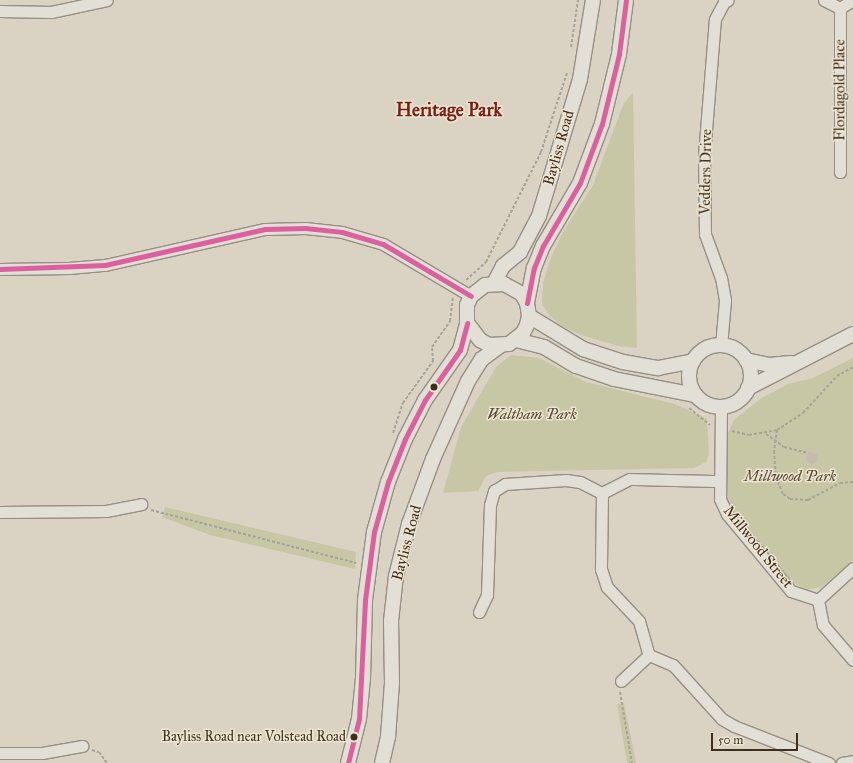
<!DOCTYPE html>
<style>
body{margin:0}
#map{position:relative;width:853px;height:763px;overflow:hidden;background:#dad3c3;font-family:"IM FELL Great Primer",serif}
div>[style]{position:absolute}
.green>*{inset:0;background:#c8c7a5}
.building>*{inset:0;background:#c7bbaf}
.round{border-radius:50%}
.path>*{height:2px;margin-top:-1px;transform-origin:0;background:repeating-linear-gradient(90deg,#a7a39b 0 3px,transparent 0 5px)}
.roads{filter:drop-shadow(1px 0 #968f84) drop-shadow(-1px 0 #968f84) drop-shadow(0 1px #968f84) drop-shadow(0 -1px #968f84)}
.minor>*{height:11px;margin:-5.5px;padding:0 5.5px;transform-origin:5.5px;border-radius:5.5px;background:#e2dfd7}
.tertiary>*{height:14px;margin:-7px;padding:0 7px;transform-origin:7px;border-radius:7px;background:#e2dfd7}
.tertiary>.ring{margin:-7px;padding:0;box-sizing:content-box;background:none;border:14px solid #e2dfd7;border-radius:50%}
.bus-1>*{height:5px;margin:-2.5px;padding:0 2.5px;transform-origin:2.5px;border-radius:2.5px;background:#dc609d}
.dots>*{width:11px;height:11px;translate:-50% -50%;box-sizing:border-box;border:2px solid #ede5d2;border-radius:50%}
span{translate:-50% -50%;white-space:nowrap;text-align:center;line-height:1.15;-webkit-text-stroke:3px #ede5d2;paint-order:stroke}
.bus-label{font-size:14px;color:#402e1f}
.right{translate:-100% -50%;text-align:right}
.street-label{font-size:15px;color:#402e1f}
.park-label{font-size:15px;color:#584b35;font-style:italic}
.district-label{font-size:19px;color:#7a1f14;font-weight:700}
.scale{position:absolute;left:711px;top:733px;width:87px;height:18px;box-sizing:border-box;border:2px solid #402e1f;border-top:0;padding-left:5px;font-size:12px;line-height:14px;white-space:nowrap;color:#402e1f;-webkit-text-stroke:3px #ede5d2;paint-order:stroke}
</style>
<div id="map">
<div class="green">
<div style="clip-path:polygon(633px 92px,637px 348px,618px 346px,581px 335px,562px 326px,549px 315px,542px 304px,543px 283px,552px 255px,563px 232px,593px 185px,623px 105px)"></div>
<div style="clip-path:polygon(511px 355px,539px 358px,586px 382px,675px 404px,707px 419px,709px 454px,706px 462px,694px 468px,497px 472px,486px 476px,478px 491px,443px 493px,461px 427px,496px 367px)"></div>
<div style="clip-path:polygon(853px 358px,853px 560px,822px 587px,807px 590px,790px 581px,730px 508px,725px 492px,728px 433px,734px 420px,760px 399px,788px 384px,813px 378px)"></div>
<div style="clip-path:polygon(165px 507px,356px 552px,355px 569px,210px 535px,162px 517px)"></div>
<div style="clip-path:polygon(624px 703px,636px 762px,635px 763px,627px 763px,617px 704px)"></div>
</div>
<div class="building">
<div class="round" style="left:806px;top:452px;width:12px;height:12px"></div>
</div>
<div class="path">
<div style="left:571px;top:47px;width:48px;rotate:-81.5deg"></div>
<div style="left:466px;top:280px;width:27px;rotate:-42deg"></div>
<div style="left:486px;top:262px;width:123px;rotate:-63.4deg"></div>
<div style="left:541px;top:152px;width:83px;rotate:-71.8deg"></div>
<div style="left:689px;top:408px;width:27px;rotate:39deg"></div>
<div style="left:777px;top:430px;width:21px;rotate:98deg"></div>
<div style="left:774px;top:451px;width:26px;rotate:86deg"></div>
<div style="left:776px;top:477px;width:18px;rotate:68deg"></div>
<div style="left:783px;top:494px;width:9px;rotate:36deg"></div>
<div style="left:790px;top:499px;width:18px;rotate:3deg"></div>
<div style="left:808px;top:500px;width:36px;rotate:-28deg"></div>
<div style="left:840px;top:483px;width:13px;rotate:-4deg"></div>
<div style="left:732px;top:431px;width:17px;rotate:13deg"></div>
<div style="left:749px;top:435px;width:28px;rotate:-10deg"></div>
<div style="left:777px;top:430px;width:31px;rotate:-33deg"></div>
<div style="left:803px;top:413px;width:50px;rotate:-47.4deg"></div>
<div style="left:837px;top:376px;width:18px;rotate:-29deg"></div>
<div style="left:393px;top:433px;width:32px;rotate:-72deg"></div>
<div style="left:403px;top:403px;width:52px;rotate:-54.5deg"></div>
<div style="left:433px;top:361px;width:14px;rotate:-94deg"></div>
<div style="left:432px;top:347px;width:32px;rotate:-55deg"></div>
<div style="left:450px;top:321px;width:23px;rotate:-83deg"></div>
<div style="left:766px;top:434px;width:22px;rotate:36deg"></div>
<div style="left:784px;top:447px;width:25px;rotate:14deg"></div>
<div style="left:151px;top:510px;width:212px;rotate:14.5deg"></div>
<div style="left:620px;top:692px;width:72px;rotate:80.4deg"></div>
<div style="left:92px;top:750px;width:7px;rotate:16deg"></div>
<div style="left:99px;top:752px;width:14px;rotate:54deg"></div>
</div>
<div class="roads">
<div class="minor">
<div style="left:824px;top:0;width:18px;rotate:27deg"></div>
<div style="left:840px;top:8px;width:15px;rotate:-32deg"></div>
<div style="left:840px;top:8px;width:164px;rotate:90deg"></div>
<div style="left:0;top:11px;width:51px;rotate:1.1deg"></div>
<div style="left:51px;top:12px;width:57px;rotate:-12.1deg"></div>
<div style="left:0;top:269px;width:69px;rotate:-0.8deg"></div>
<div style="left:69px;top:268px;width:36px;rotate:-5deg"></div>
<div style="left:105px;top:265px;width:164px;rotate:-12.7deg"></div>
<div style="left:265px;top:229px;width:40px;rotate:-1.4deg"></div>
<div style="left:305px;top:228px;width:37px;rotate:6deg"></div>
<div style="left:342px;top:232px;width:43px;rotate:16.3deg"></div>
<div style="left:383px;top:244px;width:102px;rotate:30.6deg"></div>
<div style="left:721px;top:346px;width:46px;rotate:-85deg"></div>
<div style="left:725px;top:300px;width:22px;rotate:-100deg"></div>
<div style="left:721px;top:278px;width:47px;rotate:-110deg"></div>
<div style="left:705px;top:234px;width:79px;rotate:-90.7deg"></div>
<div style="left:704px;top:155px;width:136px;rotate:-85.4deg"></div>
<div style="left:715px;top:19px;width:19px;rotate:-62deg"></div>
<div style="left:724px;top:2px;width:4px;rotate:-27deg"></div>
<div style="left:721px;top:407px;width:92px;rotate:90.6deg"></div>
<div style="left:720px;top:499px;width:17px;rotate:65deg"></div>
<div style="left:727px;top:514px;width:100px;rotate:50.3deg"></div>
<div style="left:791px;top:591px;width:28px;rotate:18deg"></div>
<div style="left:602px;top:493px;width:76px;rotate:90.8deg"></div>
<div style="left:601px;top:569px;width:19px;rotate:72deg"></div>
<div style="left:607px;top:587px;width:47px;rotate:46.7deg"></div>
<div style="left:639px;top:621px;width:35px;rotate:74deg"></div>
<div style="left:649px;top:655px;width:26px;rotate:23deg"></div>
<div style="left:673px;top:665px;width:73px;rotate:47.8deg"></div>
<div style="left:722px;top:719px;width:14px;rotate:30deg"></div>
<div style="left:734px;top:726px;width:102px;rotate:21.3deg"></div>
<div style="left:0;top:512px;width:106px;rotate:-0.5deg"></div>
<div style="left:106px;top:511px;width:36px;rotate:-11deg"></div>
<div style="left:818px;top:600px;width:25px;rotate:79deg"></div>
<div style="left:823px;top:625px;width:46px;rotate:49.4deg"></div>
<div style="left:818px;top:600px;width:47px;rotate:-42.4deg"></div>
<div style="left:479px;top:612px;width:19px;rotate:-65deg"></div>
<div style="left:487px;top:595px;width:90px;rotate:-88.1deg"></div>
<div style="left:490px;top:505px;width:15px;rotate:-74deg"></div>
<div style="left:494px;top:491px;width:13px;rotate:-32deg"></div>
<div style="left:505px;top:484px;width:61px;rotate:-3.8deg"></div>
<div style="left:566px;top:480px;width:14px;rotate:8deg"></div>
<div style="left:580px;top:482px;width:25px;rotate:27deg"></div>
<div style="left:602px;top:493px;width:31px;rotate:-27deg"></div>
<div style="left:630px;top:479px;width:89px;rotate:1.3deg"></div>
<div style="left:621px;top:681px;width:38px;rotate:-43deg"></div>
<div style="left:0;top:753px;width:42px"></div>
<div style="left:42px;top:753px;width:41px;rotate:-9.9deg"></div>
<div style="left:842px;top:763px;width:11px;rotate:-10deg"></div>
</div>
<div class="tertiary">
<div style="left:494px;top:283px;width:19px;rotate:-62deg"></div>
<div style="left:503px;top:266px;width:22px;rotate:-39deg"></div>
<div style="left:520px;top:252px;width:41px;rotate:-62.2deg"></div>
<div style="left:539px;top:216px;width:143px;rotate:-73.3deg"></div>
<div style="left:580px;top:79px;width:80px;rotate:-80.7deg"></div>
<div style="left:527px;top:303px;width:36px;rotate:-79deg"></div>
<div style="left:534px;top:268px;width:24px;rotate:-68deg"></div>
<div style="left:543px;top:246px;width:73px;rotate:-59.6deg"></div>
<div style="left:580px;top:183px;width:63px;rotate:-69.6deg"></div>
<div style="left:602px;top:124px;width:72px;rotate:-76.3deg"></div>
<div style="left:619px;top:54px;width:54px;rotate:-82.6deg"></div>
<div style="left:529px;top:316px;width:63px;rotate:31.4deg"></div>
<div style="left:583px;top:349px;width:42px;rotate:18deg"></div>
<div style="left:623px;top:362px;width:36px;rotate:10deg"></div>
<div style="left:658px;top:368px;width:36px;rotate:-11deg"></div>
<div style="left:516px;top:340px;width:29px;rotate:14deg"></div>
<div style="left:544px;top:347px;width:37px;rotate:31deg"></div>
<div style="left:576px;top:366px;width:40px;rotate:18.9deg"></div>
<div style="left:614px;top:379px;width:83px;rotate:11.2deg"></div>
<div class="ring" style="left:689px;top:345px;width:48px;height:48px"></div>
<div style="left:746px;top:360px;width:24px;rotate:12deg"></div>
<div style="left:769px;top:365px;width:22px;rotate:-5deg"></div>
<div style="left:748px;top:388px;width:118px;rotate:-27.2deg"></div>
<div style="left:348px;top:763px;width:45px;rotate:-76deg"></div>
<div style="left:359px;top:719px;width:41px;rotate:-84.4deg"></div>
<div style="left:363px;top:678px;width:78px;rotate:-88.5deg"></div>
<div style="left:365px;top:600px;width:69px;rotate:-82.5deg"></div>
<div style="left:374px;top:532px;width:52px;rotate:-74.4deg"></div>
<div style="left:388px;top:482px;width:46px;rotate:-68.4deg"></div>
<div style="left:405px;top:439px;width:44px;rotate:-62.9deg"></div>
<div style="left:425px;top:400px;width:61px;rotate:-55deg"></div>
<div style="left:460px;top:350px;width:28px;rotate:-75deg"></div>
<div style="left:467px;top:323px;width:18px;rotate:-90deg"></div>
<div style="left:467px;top:305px;width:10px;rotate:-66deg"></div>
<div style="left:471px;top:296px;width:18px;rotate:-38deg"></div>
<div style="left:485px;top:285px;width:19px;rotate:-3deg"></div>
<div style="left:504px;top:284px;width:21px;rotate:29deg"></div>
<div style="left:522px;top:294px;width:10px;rotate:61deg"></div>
<div style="left:527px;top:303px;width:13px;rotate:81deg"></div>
<div style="left:529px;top:316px;width:9px;rotate:103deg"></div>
<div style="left:527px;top:325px;width:9px;rotate:117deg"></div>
<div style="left:523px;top:333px;width:18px;rotate:142deg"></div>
<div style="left:509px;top:344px;width:20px;rotate:177deg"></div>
<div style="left:489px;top:345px;width:10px;rotate:-151deg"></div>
<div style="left:480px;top:340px;width:21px;rotate:-127deg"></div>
<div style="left:382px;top:763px;width:27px;rotate:-77deg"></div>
<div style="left:388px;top:737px;width:54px;rotate:-85.8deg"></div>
<div style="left:392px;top:683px;width:62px;rotate:-90.9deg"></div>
<div style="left:391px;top:621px;width:45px;rotate:-83.7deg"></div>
<div style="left:396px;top:576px;width:54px;rotate:-76deg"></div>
<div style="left:409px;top:524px;width:69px;rotate:-69.7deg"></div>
<div style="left:433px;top:459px;width:85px;rotate:-65.8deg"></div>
<div style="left:468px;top:381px;width:26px;rotate:-58deg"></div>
<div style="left:482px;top:359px;width:22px;rotate:-36deg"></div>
</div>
</div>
<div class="bus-1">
<div style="left:0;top:269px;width:105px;rotate:-2.2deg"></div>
<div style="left:105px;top:265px;width:164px;rotate:-12.7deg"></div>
<div style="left:265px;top:229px;width:40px;rotate:-1.4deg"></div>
<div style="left:305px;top:228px;width:37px;rotate:6deg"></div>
<div style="left:342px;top:232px;width:43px;rotate:16.3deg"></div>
<div style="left:383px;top:244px;width:102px;rotate:30.6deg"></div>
<div style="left:527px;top:303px;width:36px;rotate:-79deg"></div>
<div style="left:534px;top:268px;width:24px;rotate:-68deg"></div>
<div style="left:543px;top:246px;width:73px;rotate:-59.6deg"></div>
<div style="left:580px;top:183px;width:63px;rotate:-69.6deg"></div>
<div style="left:602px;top:124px;width:72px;rotate:-76.3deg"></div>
<div style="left:619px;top:54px;width:54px;rotate:-82.6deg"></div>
<div style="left:348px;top:763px;width:45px;rotate:-76deg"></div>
<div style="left:359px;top:719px;width:119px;rotate:-87.1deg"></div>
<div style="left:365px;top:600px;width:69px;rotate:-82.5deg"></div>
<div style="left:374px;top:532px;width:52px;rotate:-74.4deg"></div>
<div style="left:388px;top:482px;width:46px;rotate:-68.4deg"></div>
<div style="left:405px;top:439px;width:44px;rotate:-62.9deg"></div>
<div style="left:425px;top:400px;width:61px;rotate:-55deg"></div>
<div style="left:460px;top:350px;width:28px;rotate:-75deg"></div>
</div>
<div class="dots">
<div style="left:434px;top:387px;background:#402e1f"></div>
<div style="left:354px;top:737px;background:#402e1f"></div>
</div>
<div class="bus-label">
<span class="right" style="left:346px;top:737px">Bayliss Road near Volstead Road</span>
</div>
<div class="street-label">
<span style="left:840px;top:90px;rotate:-90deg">Flordagold Place</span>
<span style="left:559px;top:148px;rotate:-74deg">Bayliss Road</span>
<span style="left:706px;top:172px;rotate:-89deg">Vedders Drive</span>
<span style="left:407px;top:543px;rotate:-75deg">Bayliss Road</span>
<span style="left:758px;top:547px;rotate:51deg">Millwood Street</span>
</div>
<div class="park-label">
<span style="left:532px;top:415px">Waltham Park</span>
<span style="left:790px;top:477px">Millwood Park</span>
</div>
<div class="district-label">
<span style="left:449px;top:110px">Heritage Park</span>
</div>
<div class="scale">50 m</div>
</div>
